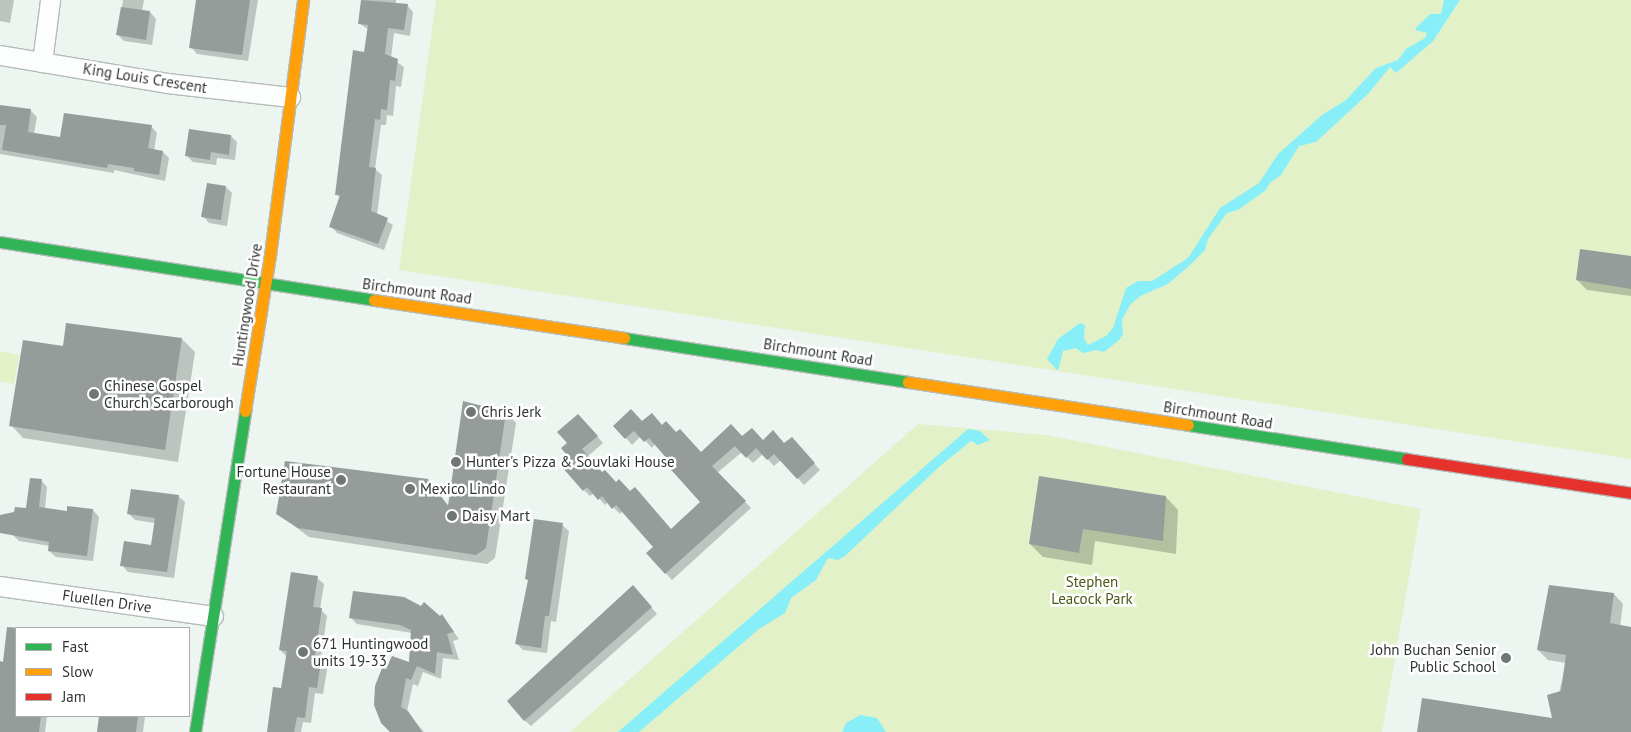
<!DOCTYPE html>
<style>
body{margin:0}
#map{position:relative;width:1631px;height:732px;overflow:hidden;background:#ecf5f0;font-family:"PT Sans",sans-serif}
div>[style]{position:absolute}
.green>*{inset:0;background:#e3f1c9}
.water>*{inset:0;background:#88eff9}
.shadow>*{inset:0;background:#0003}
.building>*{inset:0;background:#959c99}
.roads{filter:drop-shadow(1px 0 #b5bcb8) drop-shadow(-1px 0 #b5bcb8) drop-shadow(0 1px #b5bcb8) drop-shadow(0 -1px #b5bcb8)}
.street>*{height:19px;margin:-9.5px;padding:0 9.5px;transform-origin:9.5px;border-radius:9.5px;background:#fcfefd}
.fast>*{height:11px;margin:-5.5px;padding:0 5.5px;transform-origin:5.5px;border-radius:5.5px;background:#30b455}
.slow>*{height:11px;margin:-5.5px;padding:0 5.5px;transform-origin:5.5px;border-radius:5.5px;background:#ff9f0a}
.jam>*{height:11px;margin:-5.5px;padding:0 5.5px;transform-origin:5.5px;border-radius:5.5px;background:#e5322d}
.dots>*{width:14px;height:14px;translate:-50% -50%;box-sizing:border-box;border:2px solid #fff;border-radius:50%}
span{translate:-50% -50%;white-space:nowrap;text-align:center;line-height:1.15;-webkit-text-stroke:5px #fff;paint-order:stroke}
.street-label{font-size:15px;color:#2e3431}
.poi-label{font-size:15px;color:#2e3431}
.left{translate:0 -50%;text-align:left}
.right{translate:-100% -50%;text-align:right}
.park-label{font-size:15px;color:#4c5914}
.legend{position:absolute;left:15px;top:627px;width:175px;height:90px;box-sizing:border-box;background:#fff;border:1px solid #abaead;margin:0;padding:6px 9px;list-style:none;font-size:15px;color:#2e3431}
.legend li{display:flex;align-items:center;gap:10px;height:25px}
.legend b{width:25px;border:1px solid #abaead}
</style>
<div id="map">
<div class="green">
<div style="clip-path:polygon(436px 0,1631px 0,1631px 459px,399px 270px)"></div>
<div style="clip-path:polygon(0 351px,19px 355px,14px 384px,0 382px)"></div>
<div style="clip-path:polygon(918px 424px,1046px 435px,1421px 509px,1382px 732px,570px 732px)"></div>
</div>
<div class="water">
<div style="clip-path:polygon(1444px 0,1460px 0,1433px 41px,1396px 73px,1390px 67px,1368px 94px,1316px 142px,1299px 146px,1281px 175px,1270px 183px,1266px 190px,1238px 210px,1227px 213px,1208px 239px,1205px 250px,1189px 266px,1168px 284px,1140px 296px,1130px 305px,1122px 320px,1123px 334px,1119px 340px,1104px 352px,1096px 350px,1083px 353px,1076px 348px,1063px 351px,1058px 371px,1047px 359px,1058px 339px,1080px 323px,1085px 325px,1084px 338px,1088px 345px,1106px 336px,1113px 328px,1126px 288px,1138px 281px,1152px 281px,1188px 258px,1220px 208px,1259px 183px,1278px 154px,1322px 115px,1346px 100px,1376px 68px,1398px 60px,1406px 49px,1425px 38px,1427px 33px,1415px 30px,1416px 28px,1430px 14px,1441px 14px)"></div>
<div style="clip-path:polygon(968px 429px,980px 431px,990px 440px,978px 445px,971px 441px,940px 466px,845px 556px,838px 560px,828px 558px,816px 580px,791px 598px,785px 613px,759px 629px,639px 732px,618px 732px)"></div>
<div style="clip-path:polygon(860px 715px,877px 718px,886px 732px,842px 732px,846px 723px)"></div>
</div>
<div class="shadow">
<div style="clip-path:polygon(0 0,14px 0,10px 23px,0 21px)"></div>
<div style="clip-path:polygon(123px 0,144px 0,142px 11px,150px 12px,156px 19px,152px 45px,124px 41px,118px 35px)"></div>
<div style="clip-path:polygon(207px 0,258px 0,248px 61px,197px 54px,191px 47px)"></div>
<div style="clip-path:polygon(363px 0,396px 0,396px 4px,407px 5px,413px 12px,410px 36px,394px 33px,391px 58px,404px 67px,401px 87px,396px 86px,393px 116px,387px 115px,386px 125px,381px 125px,375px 169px,382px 175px,377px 215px,393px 225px,384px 250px,337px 233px,331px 226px,340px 198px,336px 194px,369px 30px,359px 23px)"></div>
<div style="clip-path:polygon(0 106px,30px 110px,37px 117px,34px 134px,61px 138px,151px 126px,157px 133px,154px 150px,163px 152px,169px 158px,165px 181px,114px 170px,114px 173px,0 154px)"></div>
<div style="clip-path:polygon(231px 136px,237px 142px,235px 160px,217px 158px,216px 165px,193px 162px,187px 156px)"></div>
<div style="clip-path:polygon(226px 187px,232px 193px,227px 226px,209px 223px,203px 216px)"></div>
<div style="clip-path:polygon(1631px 257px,1631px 296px,1587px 290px,1577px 280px)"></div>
<div style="clip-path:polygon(182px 339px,195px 352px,178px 462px,23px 438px,11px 425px,64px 348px)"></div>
<div style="clip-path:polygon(506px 413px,516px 423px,495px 558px,487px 564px,309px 537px,278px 514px,427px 480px,449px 506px)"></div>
<div style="clip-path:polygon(585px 422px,603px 443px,588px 456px,602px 474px,631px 492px,672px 530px,702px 502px,655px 444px,652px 448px,641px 436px,632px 445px,626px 438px,642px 423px,662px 426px,701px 453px,742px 438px,798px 445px,820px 470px,804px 485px,781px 460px,774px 466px,763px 454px,753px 463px,742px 452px,717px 473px,751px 508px,672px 580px,648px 554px,655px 547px,623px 511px,620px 514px,608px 502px,605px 505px,594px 493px,590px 496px,584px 490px,569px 443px)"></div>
<div style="clip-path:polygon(41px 480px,47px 487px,45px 509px,68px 512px,93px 510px,99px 517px,93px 561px,56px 557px,49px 551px,50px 546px,19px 541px,12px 534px)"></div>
<div style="clip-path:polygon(178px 496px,185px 502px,174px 578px,128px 572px,122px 565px,152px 546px,155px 523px,135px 520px,129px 514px)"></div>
<div style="clip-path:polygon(1166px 497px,1178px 510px,1176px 554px,1095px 541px,1092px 565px,1043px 557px,1030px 544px)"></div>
<div style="clip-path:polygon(562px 525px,569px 531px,556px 622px,551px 621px,547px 653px,523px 650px,517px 644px,529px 581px,527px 579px)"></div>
<div style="clip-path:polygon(317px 578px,324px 584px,320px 609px,327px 616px,321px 657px,328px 664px,323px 694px,315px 693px,311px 723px,303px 722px,301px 732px,268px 732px,282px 689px,286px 656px,280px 650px)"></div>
<div style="clip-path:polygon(639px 593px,657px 614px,531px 726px,524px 720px)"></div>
<div style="clip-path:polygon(1614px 594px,1623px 604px,1620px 626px,1631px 628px,1631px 732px,1419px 732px,1553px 719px,1566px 663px,1548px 660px,1538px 650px)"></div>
<div style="clip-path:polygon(442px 616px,459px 639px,453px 641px,459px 660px,443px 658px,441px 679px,423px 672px,418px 686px,413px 684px,407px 711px,424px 732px,390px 732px,387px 671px,410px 664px,412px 633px,357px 624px,350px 617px)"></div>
<div style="clip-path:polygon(9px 627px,16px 628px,16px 716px,47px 716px,45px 732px,0 732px,0 685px)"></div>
<div style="clip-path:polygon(100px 716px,145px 716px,143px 732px,98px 732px)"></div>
</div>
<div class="building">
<div style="clip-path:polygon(196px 0,250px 0,242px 55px,189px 48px)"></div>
<div style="clip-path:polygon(361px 0,408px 4px,404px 30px,388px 28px,385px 54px,398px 59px,395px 81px,390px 80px,387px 110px,381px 109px,380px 120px,375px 119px,369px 167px,376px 168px,371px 211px,388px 218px,378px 244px,329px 227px,340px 195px,335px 195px,353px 50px,364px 52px,368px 25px,358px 24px)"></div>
<div style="clip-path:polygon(121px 7px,150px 11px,146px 40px,116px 35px)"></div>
<div style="clip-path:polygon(0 105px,31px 109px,28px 132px,60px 137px,64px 113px,152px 125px,148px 148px,163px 151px,159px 175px,134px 171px,134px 168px,108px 164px,107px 168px,2px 150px,6px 125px,0 125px)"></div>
<div style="clip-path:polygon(189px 129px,231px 135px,229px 155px,211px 152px,210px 160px,185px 156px)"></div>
<div style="clip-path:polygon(207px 183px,226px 186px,221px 220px,201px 217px)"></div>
<div style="clip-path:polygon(1580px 249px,1631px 256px,1631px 289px,1576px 280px)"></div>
<div style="clip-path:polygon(66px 323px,182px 338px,165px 450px,9px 426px,23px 340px,63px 346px)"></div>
<div style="clip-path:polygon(463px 401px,506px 412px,486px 548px,476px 555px,298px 528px,276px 514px,285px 461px,428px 479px,448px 506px)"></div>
<div style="clip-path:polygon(631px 409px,642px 421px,652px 413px,662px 425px,666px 421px,676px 432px,680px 429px,701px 452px,731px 424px,742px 436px,752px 428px,763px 440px,773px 430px,784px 443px,792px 437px,815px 463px,797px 479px,774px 454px,767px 460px,756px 448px,746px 458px,735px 446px,712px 466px,746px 501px,665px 574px,646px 553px,653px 547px,616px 505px,612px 509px,602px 496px,598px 500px,587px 487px,583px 491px,561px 466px,570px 459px,561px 448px,567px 443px,557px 432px,578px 414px,598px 436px,582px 449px,602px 472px,605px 470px,616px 482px,619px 479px,630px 491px,635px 487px,671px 529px,700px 502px,665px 463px,668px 460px,649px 438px,644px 442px,634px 431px,625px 439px,613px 426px)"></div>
<div style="clip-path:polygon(1039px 476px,1166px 496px,1163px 541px,1083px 529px,1079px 553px,1029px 544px)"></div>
<div style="clip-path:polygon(30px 478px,42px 479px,39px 507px,67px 511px,67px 506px,93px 509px,87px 556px,48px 551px,49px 542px,0 533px,0 515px,14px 512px,15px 507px,26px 508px)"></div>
<div style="clip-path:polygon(131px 489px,179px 495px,167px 572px,120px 566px,124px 541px,151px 545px,155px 518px,127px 514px)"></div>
<div style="clip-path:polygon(534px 519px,563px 523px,549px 616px,545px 616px,541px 648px,515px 644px,528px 580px,525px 579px)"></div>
<div style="clip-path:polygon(291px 572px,318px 576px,313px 607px,322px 608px,315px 655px,322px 656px,317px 688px,309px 687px,305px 718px,297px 717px,294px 732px,267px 732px,273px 687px,281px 688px,287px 651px,279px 650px)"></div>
<div style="clip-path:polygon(633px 585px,652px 607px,524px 721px,507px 701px)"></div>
<div style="clip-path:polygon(1549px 585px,1614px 593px,1610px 623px,1631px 627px,1631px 732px,1417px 732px,1422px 698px,1552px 718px,1547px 695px,1561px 691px,1566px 655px,1537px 650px)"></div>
<div style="clip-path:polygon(353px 591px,404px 597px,421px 606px,424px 602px,440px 616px,442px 614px,454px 632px,447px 634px,453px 655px,437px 652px,435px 674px,417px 666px,411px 680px,406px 678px,401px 707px,408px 711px,422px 732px,390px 732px,381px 723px,374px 705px,375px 686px,382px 668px,386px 669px,392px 656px,409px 662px,411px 630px,400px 625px,349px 618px)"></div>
<div style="clip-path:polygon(7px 627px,16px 628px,16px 716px,41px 716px,39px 732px,0 732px,0 661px,3px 662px)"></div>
<div style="clip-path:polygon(99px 716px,138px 716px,136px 732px,97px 732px)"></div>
</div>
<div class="roads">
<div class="street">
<div style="left:0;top:55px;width:169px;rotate:9.5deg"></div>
<div style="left:167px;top:83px;width:124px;rotate:6.5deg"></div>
<div style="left:42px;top:62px;width:63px;rotate:-82.6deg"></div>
<div style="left:0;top:586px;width:215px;rotate:8deg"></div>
</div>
<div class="fast">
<div style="left:0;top:242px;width:378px;rotate:8.8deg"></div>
<div style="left:624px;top:338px;width:287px;rotate:8.8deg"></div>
<div style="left:1188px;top:425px;width:222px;rotate:8.8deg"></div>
<div style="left:195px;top:732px;width:325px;rotate:-81.1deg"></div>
</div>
<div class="slow">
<div style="left:374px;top:300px;width:253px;rotate:8.6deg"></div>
<div style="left:908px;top:382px;width:283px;rotate:8.7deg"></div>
<div style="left:245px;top:411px;width:158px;rotate:-80.9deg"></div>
<div style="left:270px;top:255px;width:257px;rotate:-82.6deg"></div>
</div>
<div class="jam">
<div style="left:1407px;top:459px;width:227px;rotate:8.6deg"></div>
</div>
</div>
<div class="dots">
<div style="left:94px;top:394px;background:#707874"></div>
<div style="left:471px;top:412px;background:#707874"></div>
<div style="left:456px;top:462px;background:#707874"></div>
<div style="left:341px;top:480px;background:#707874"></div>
<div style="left:410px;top:489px;background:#707874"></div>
<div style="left:452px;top:516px;background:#707874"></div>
<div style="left:303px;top:652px;background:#707874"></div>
<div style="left:1506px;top:658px;background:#707874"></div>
</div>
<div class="street-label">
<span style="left:145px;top:78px;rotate:9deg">King Louis Crescent</span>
<span style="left:417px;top:291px;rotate:8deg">Birchmount Road</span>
<span style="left:247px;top:305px;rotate:-81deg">Huntingwood Drive</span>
<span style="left:818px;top:352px;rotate:9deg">Birchmount Road</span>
<span style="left:1218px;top:415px;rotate:9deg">Birchmount Road</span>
<span style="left:107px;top:601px;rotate:8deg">Fluellen Drive</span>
</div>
<div class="poi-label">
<span class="left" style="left:104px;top:394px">Chinese Gospel<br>Church Scarborough</span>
<span class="left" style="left:481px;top:412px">Chris Jerk</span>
<span class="left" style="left:466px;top:462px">Hunter's Pizza &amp; Souvlaki House</span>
<span class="right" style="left:331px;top:480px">Fortune House<br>Restaurant</span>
<span class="left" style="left:420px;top:489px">Mexico Lindo</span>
<span class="left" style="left:462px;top:516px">Daisy Mart</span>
<span class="left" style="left:313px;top:652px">671 Huntingwood<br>units 19-33</span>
<span class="right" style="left:1496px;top:658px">John Buchan Senior<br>Public School</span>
</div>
<div class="park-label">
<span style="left:1092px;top:590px">Stephen<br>Leacock Park</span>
</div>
<ul class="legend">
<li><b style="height:6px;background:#30b455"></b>Fast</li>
<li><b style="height:6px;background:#ff9f0a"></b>Slow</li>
<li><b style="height:6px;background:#e5322d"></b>Jam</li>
</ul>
</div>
